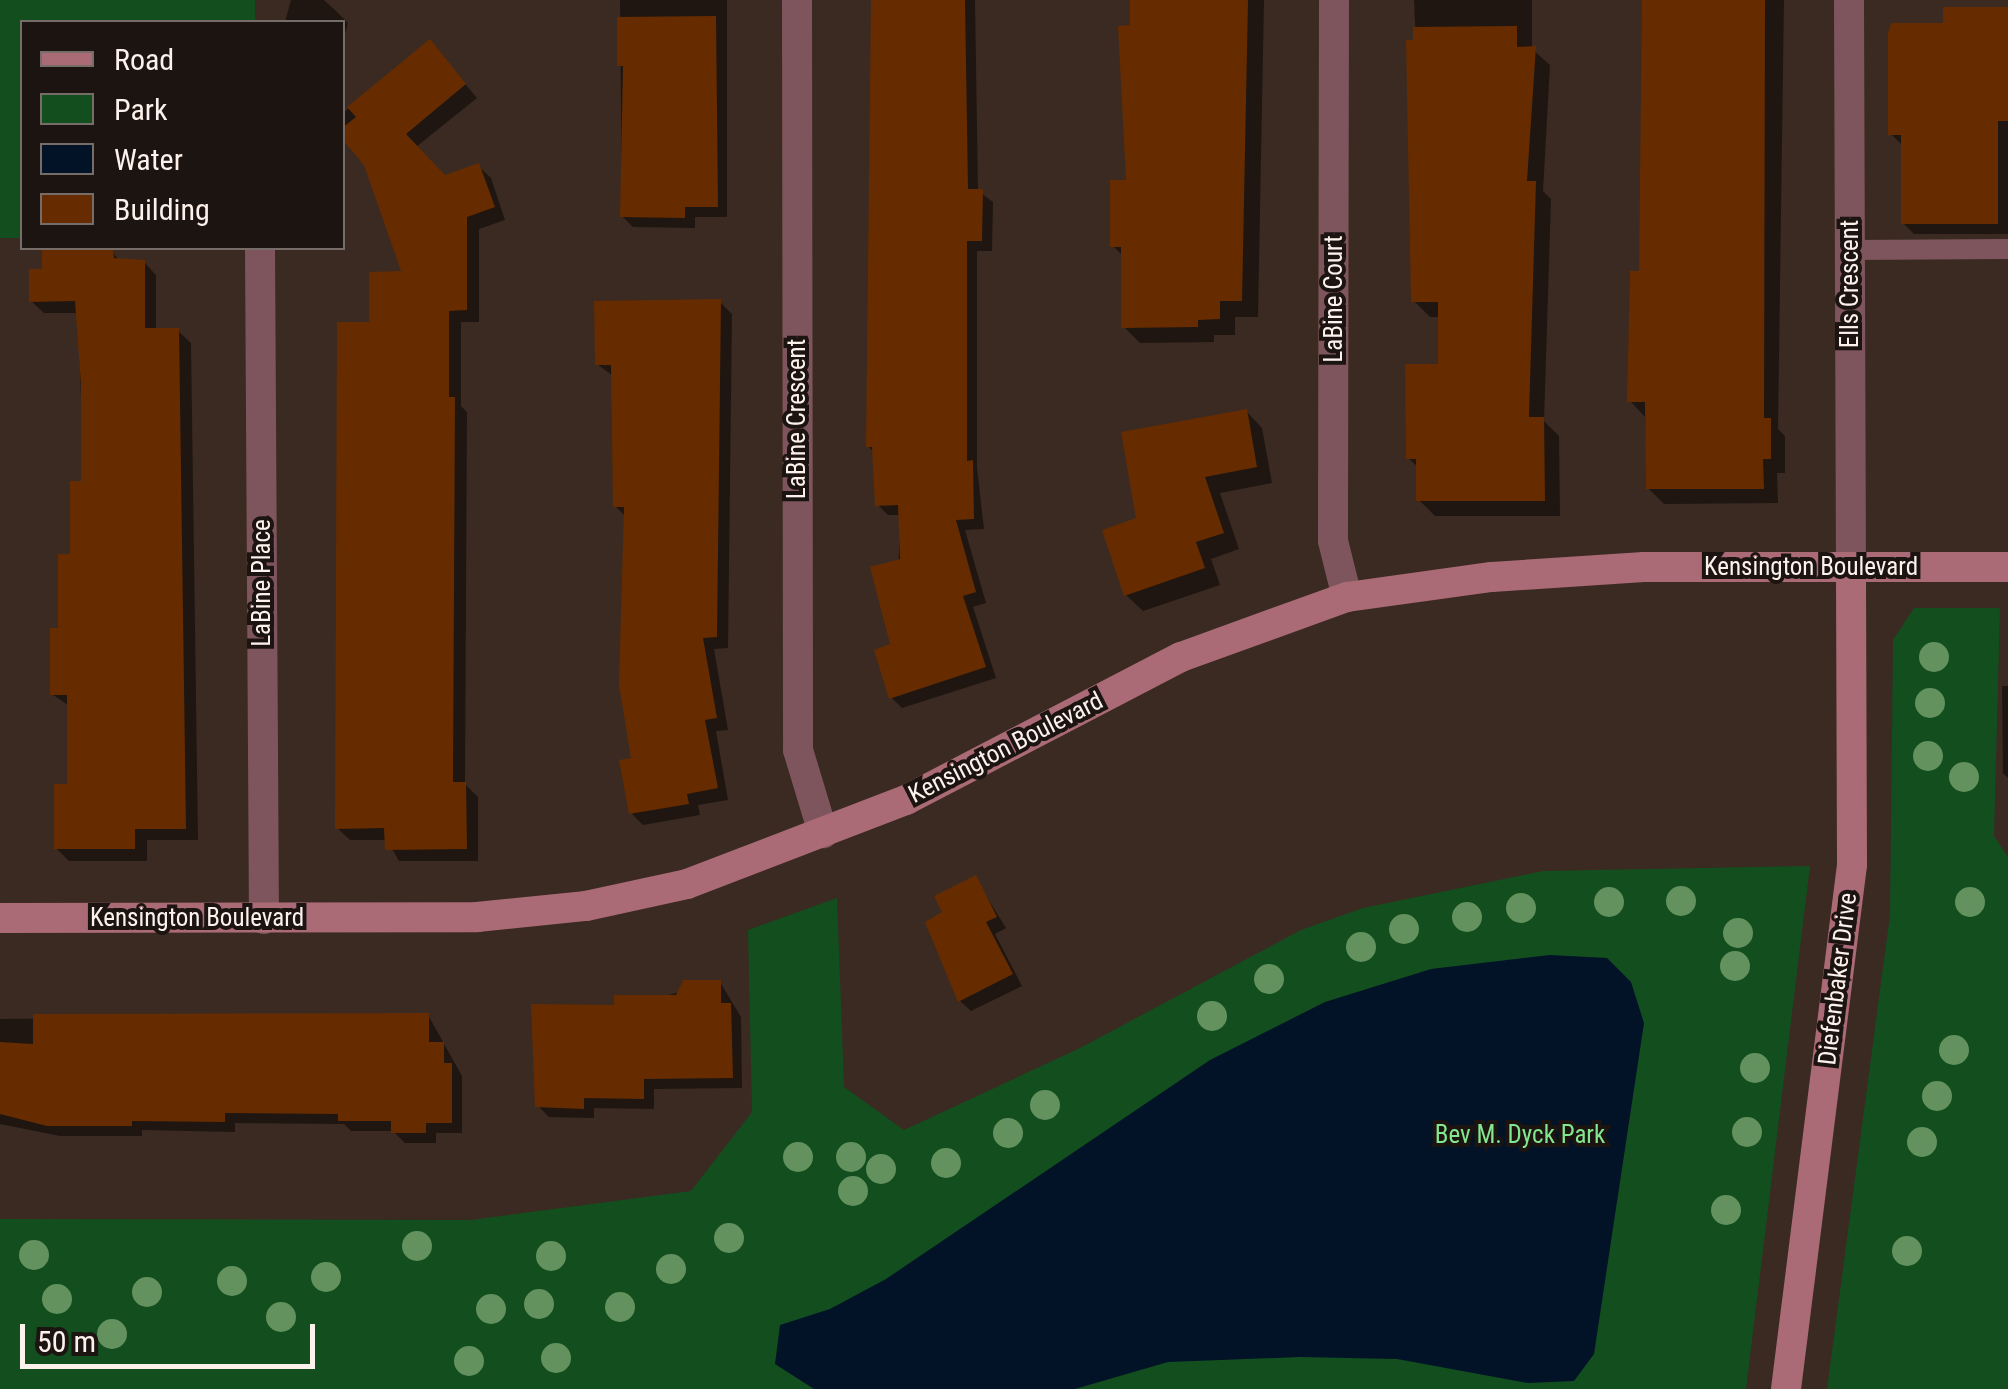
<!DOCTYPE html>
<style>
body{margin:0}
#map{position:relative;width:2008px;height:1389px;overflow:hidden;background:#3a2a21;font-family:"Roboto Condensed",sans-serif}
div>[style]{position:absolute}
.green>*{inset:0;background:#134e1f}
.water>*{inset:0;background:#021327}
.shadow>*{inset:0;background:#0007}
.building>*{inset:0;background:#662c00}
.lane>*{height:20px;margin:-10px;padding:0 10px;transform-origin:10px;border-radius:10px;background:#7e555c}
.street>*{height:30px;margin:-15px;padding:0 15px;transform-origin:15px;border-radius:15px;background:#7e555c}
.secondary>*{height:30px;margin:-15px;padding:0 15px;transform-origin:15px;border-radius:15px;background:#aa6a76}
.trees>*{width:30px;height:30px;margin:-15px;border-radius:50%;background:#63925e}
span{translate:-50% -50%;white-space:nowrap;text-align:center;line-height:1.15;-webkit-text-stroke:8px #1c1410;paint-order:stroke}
.street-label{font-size:25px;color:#fdf1eb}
.park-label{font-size:25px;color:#84e790}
.legend{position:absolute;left:20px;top:20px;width:325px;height:230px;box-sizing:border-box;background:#1c1410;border:2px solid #766c68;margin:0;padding:12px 18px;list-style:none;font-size:30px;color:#fdf1eb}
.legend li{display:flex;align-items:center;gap:20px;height:50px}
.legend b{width:50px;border:2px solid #766c68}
.scale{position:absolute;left:20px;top:1324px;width:295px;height:45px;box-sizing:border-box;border:5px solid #fdf1eb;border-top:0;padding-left:12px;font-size:30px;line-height:35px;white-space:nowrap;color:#fdf1eb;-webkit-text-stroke:8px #1c1410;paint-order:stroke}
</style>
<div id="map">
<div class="green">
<div style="clip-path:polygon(0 0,255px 0,255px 22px,22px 22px,22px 238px,0 238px)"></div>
<div style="clip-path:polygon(1914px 608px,2000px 608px,1994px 836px,2008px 857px,2008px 1389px,1827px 1389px,1890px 915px,1893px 640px)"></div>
<div style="clip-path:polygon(1810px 866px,1746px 1389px,0 1389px,0 1219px,471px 1220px,691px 1191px,752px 1112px,748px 930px,837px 898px,844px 1087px,904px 1130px,1080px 1048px,1301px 930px,1363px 908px,1543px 871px)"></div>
</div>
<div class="water">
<div style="clip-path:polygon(1550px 955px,1607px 958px,1631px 982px,1644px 1023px,1594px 1354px,1574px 1381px,1528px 1383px,1397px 1359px,1300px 1357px,1168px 1362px,1075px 1389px,814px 1389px,775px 1364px,780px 1325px,830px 1309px,886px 1279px,1210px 1060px,1325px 1002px,1431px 969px)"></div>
</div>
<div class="shadow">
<div style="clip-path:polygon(291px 0,324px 0,337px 12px,348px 23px,342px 45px,342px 22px,285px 22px)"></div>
<div style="clip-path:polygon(620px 0,727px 0,727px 217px,695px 217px,695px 228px,633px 227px,622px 216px)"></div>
<div style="clip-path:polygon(872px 0,975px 0,978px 191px,993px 202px,992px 251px,977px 251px,977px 468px,984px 529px,965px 530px,986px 603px,973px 607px,996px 678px,902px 708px,891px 697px,901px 515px,888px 515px,877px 504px,875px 453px,868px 446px)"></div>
<div style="clip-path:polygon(1132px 0,1264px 0,1258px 317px,1235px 317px,1235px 335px,1214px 335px,1214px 342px,1140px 343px,1124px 327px,1124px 257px,1113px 246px,1129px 182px)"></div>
<div style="clip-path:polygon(1414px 0,1532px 0,1532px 49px,1550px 65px,1543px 191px,1551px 199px,1544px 421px,1559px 436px,1560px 516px,1435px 516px,1419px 500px,1419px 468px,1408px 458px,1440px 366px,1440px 317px,1430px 317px,1414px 301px,1408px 43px,1416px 43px)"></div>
<div style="clip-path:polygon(1643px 0,1784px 0,1778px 429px,1785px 436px,1785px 473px,1777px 473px,1778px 503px,1664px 504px,1648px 488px,1645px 417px,1630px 401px,1641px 273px)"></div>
<div style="clip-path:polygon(2008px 9px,2008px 234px,1914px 234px,1903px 223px,1901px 144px,1891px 134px,1945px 26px)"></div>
<div style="clip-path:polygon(430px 42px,477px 98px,416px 147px,445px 178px,478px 166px,491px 178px,505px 220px,479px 229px,479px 322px,461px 322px,461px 406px,467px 412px,465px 784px,478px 797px,478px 861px,399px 861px,387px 840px,350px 840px,337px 828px,371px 324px,404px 274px,366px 163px,342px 135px,342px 114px)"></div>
<div style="clip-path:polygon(112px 252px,120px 261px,144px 262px,156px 275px,156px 331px,178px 331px,191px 343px,198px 840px,147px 840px,147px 861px,69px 861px,56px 848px,69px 786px,69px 706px,52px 694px,84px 484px,78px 313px,44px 313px,31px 301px,45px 271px)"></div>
<div style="clip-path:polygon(720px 302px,732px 314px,728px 648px,714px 649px,728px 730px,716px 731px,728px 800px,698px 805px,700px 815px,643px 825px,631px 813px,634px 760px,622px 685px,626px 517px,615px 506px,613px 376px,597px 364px)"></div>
<div style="clip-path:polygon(1246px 411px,1262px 428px,1272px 483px,1220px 493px,1239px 549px,1211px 559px,1220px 585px,1143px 611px,1126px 595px,1139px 520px)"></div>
<div style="clip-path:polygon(2002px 686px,2008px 686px,2008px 778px,2003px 773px)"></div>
<div style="clip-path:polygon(975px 878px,1006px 928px,995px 934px,1022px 986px,971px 1011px,960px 1001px,946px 914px)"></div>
<div style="clip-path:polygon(720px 982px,741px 1017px,742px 1088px,654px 1089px,654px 1109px,594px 1108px,594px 1118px,549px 1117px,538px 1106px,616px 1008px)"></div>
<div style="clip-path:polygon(428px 1015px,462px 1076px,462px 1133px,436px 1133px,436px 1143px,405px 1143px,393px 1131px,351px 1131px,344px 1124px,235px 1123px,235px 1132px,142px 1130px,142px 1136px,60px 1136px,0 1124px,0 1019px)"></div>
</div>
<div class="building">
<div style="clip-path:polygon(871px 0,965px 0,968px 189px,983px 189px,982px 241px,967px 241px,967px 461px,973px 460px,974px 519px,956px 520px,976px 592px,963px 596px,986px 667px,889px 699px,874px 650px,890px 644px,870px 567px,900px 559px,898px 505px,875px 506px,872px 447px,866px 447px)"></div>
<div style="clip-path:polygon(1130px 0,1248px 0,1242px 301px,1220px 301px,1220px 319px,1198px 320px,1198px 327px,1121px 328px,1121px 247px,1110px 247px,1110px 180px,1126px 180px,1118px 26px,1130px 25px)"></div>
<div style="clip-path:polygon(1642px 0,1765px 0,1764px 418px,1771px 418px,1771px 459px,1763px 459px,1764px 489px,1646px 489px,1645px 402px,1627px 402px,1630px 271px,1639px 271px)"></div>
<div style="clip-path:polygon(1943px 7px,2008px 7px,2008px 121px,1998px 121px,1998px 224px,1901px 224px,1901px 135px,1888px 135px,1888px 33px,1891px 23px,1943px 23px)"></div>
<div style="clip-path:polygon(716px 16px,718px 207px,685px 207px,685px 218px,620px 217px,623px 66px,617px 66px,617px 17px)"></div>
<div style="clip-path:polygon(1517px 26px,1517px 47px,1536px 46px,1527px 181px,1536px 181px,1529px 417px,1544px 417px,1545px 501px,1416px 501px,1416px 459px,1406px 459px,1405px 364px,1438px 364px,1438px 302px,1411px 302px,1406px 40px,1413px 40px,1413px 27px)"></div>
<div style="clip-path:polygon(430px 39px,466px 84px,406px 134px,445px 175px,479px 163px,495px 207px,467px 217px,467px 310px,449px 311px,449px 397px,455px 397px,453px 782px,466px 782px,467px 849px,385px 850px,384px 828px,335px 829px,337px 322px,369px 322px,369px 272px,401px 271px,364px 165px,342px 139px,342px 128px,356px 117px,347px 107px)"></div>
<div style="clip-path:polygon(42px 249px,103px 249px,113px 250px,114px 258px,145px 260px,145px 328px,179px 328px,186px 829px,135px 829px,135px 849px,54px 849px,54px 784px,67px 784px,67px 695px,50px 695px,50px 628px,58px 628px,58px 554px,70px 554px,70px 481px,81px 481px,81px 385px,75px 301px,29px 302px,29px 269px,42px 269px)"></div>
<div style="clip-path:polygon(721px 299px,717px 637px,703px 638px,717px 718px,705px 720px,718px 788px,687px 794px,689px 804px,629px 814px,619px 760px,631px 758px,619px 685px,624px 507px,613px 507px,611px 365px,595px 365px,594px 301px)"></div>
<div style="clip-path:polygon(1247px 409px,1257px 467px,1205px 477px,1224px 533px,1196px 542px,1205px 568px,1124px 596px,1102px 530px,1136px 518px,1121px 432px)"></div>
<div style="clip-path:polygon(976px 875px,997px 917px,986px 922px,1013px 974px,958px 1002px,925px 922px,942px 912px,934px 896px)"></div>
<div style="clip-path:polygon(683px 980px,721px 980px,721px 1003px,731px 1003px,733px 1078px,644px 1079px,644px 1099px,584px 1098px,584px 1109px,535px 1107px,531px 1004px,614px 1005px,614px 995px,676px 995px)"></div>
<div style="clip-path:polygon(429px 1013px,429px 1042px,444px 1042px,444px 1063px,452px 1063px,452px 1123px,426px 1123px,426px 1133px,391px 1133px,391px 1121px,338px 1121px,338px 1114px,225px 1113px,225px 1122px,132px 1121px,132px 1126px,47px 1126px,0 1114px,0 1042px,33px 1044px,33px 1014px)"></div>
</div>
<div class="lane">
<div style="left:1850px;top:250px;width:158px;rotate:-0.4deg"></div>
</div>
<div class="street">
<div style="left:797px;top:0;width:750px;rotate:89.92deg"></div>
<div style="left:798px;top:750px;width:87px;rotate:73.2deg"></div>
<div style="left:1334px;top:0;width:541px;rotate:90.11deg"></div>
<div style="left:1333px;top:541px;width:58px;rotate:76deg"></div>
<div style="left:1849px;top:0;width:567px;rotate:89.8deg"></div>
<div style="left:260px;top:248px;width:671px;rotate:89.66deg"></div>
</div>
<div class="secondary">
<div style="left:0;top:918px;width:477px;rotate:-0.1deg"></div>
<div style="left:477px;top:917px;width:110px;rotate:-5.8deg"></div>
<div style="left:586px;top:906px;width:103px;rotate:-12.3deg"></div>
<div style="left:687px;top:884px;width:235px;rotate:-21deg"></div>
<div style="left:906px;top:800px;width:310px;rotate:-27.5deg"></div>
<div style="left:1181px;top:657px;width:177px;rotate:-19.9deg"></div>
<div style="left:1347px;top:597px;width:146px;rotate:-7.9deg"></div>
<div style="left:1492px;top:577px;width:152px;rotate:-3.8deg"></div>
<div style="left:1644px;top:567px;width:364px"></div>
<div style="left:1786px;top:1389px;width:528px;rotate:-82.82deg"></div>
<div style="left:1852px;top:865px;width:298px;rotate:-90.2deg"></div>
</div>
<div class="trees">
<div style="left:1934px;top:657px"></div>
<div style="left:1930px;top:703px"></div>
<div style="left:1928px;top:756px"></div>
<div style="left:1964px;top:777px"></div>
<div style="left:1681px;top:901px"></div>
<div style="left:1609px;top:902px"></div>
<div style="left:1970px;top:902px"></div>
<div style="left:1521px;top:908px"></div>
<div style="left:1467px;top:917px"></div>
<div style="left:1404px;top:929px"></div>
<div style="left:1738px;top:933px"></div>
<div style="left:1361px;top:947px"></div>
<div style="left:1735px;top:966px"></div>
<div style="left:1269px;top:979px"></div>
<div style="left:1212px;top:1016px"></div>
<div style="left:1954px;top:1050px"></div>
<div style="left:1755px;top:1068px"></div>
<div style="left:1937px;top:1096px"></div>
<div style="left:1045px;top:1105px"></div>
<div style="left:1747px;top:1132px"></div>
<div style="left:1008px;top:1133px"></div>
<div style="left:1922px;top:1142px"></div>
<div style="left:798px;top:1157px"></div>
<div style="left:851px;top:1157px"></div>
<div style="left:946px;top:1163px"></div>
<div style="left:881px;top:1169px"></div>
<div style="left:853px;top:1191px"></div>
<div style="left:1726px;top:1210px"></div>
<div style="left:729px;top:1238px"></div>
<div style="left:417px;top:1246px"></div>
<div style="left:1907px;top:1251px"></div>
<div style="left:34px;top:1255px"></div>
<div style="left:551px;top:1256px"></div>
<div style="left:671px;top:1269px"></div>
<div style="left:326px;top:1277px"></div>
<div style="left:232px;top:1281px"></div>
<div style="left:147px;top:1292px"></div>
<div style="left:57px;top:1299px"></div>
<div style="left:539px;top:1304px"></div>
<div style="left:620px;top:1307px"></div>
<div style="left:491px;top:1309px"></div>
<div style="left:281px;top:1317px"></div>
<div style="left:112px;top:1334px"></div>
<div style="left:556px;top:1358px"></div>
<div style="left:469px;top:1361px"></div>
</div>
<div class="street-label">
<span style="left:1850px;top:284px;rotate:-90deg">Ells Crescent</span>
<span style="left:1334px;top:299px;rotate:-90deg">LaBine Court</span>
<span style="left:797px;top:419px;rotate:-90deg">LaBine Crescent</span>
<span style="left:1811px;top:567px">Kensington Boulevard</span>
<span style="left:262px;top:583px;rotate:-90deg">LaBine Place</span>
<span style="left:1006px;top:748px;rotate:-27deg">Kensington Boulevard</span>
<span style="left:197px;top:918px">Kensington Boulevard</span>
<span style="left:1838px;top:979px;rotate:-83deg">Diefenbaker Drive</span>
</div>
<div class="park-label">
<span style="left:1520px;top:1135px">Bev M. Dyck Park</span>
</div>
<ul class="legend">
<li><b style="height:12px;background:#aa6a76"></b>Road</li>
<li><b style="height:28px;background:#134e1f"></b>Park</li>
<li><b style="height:28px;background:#021327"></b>Water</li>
<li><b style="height:28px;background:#662c00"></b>Building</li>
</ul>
<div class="scale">50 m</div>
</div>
